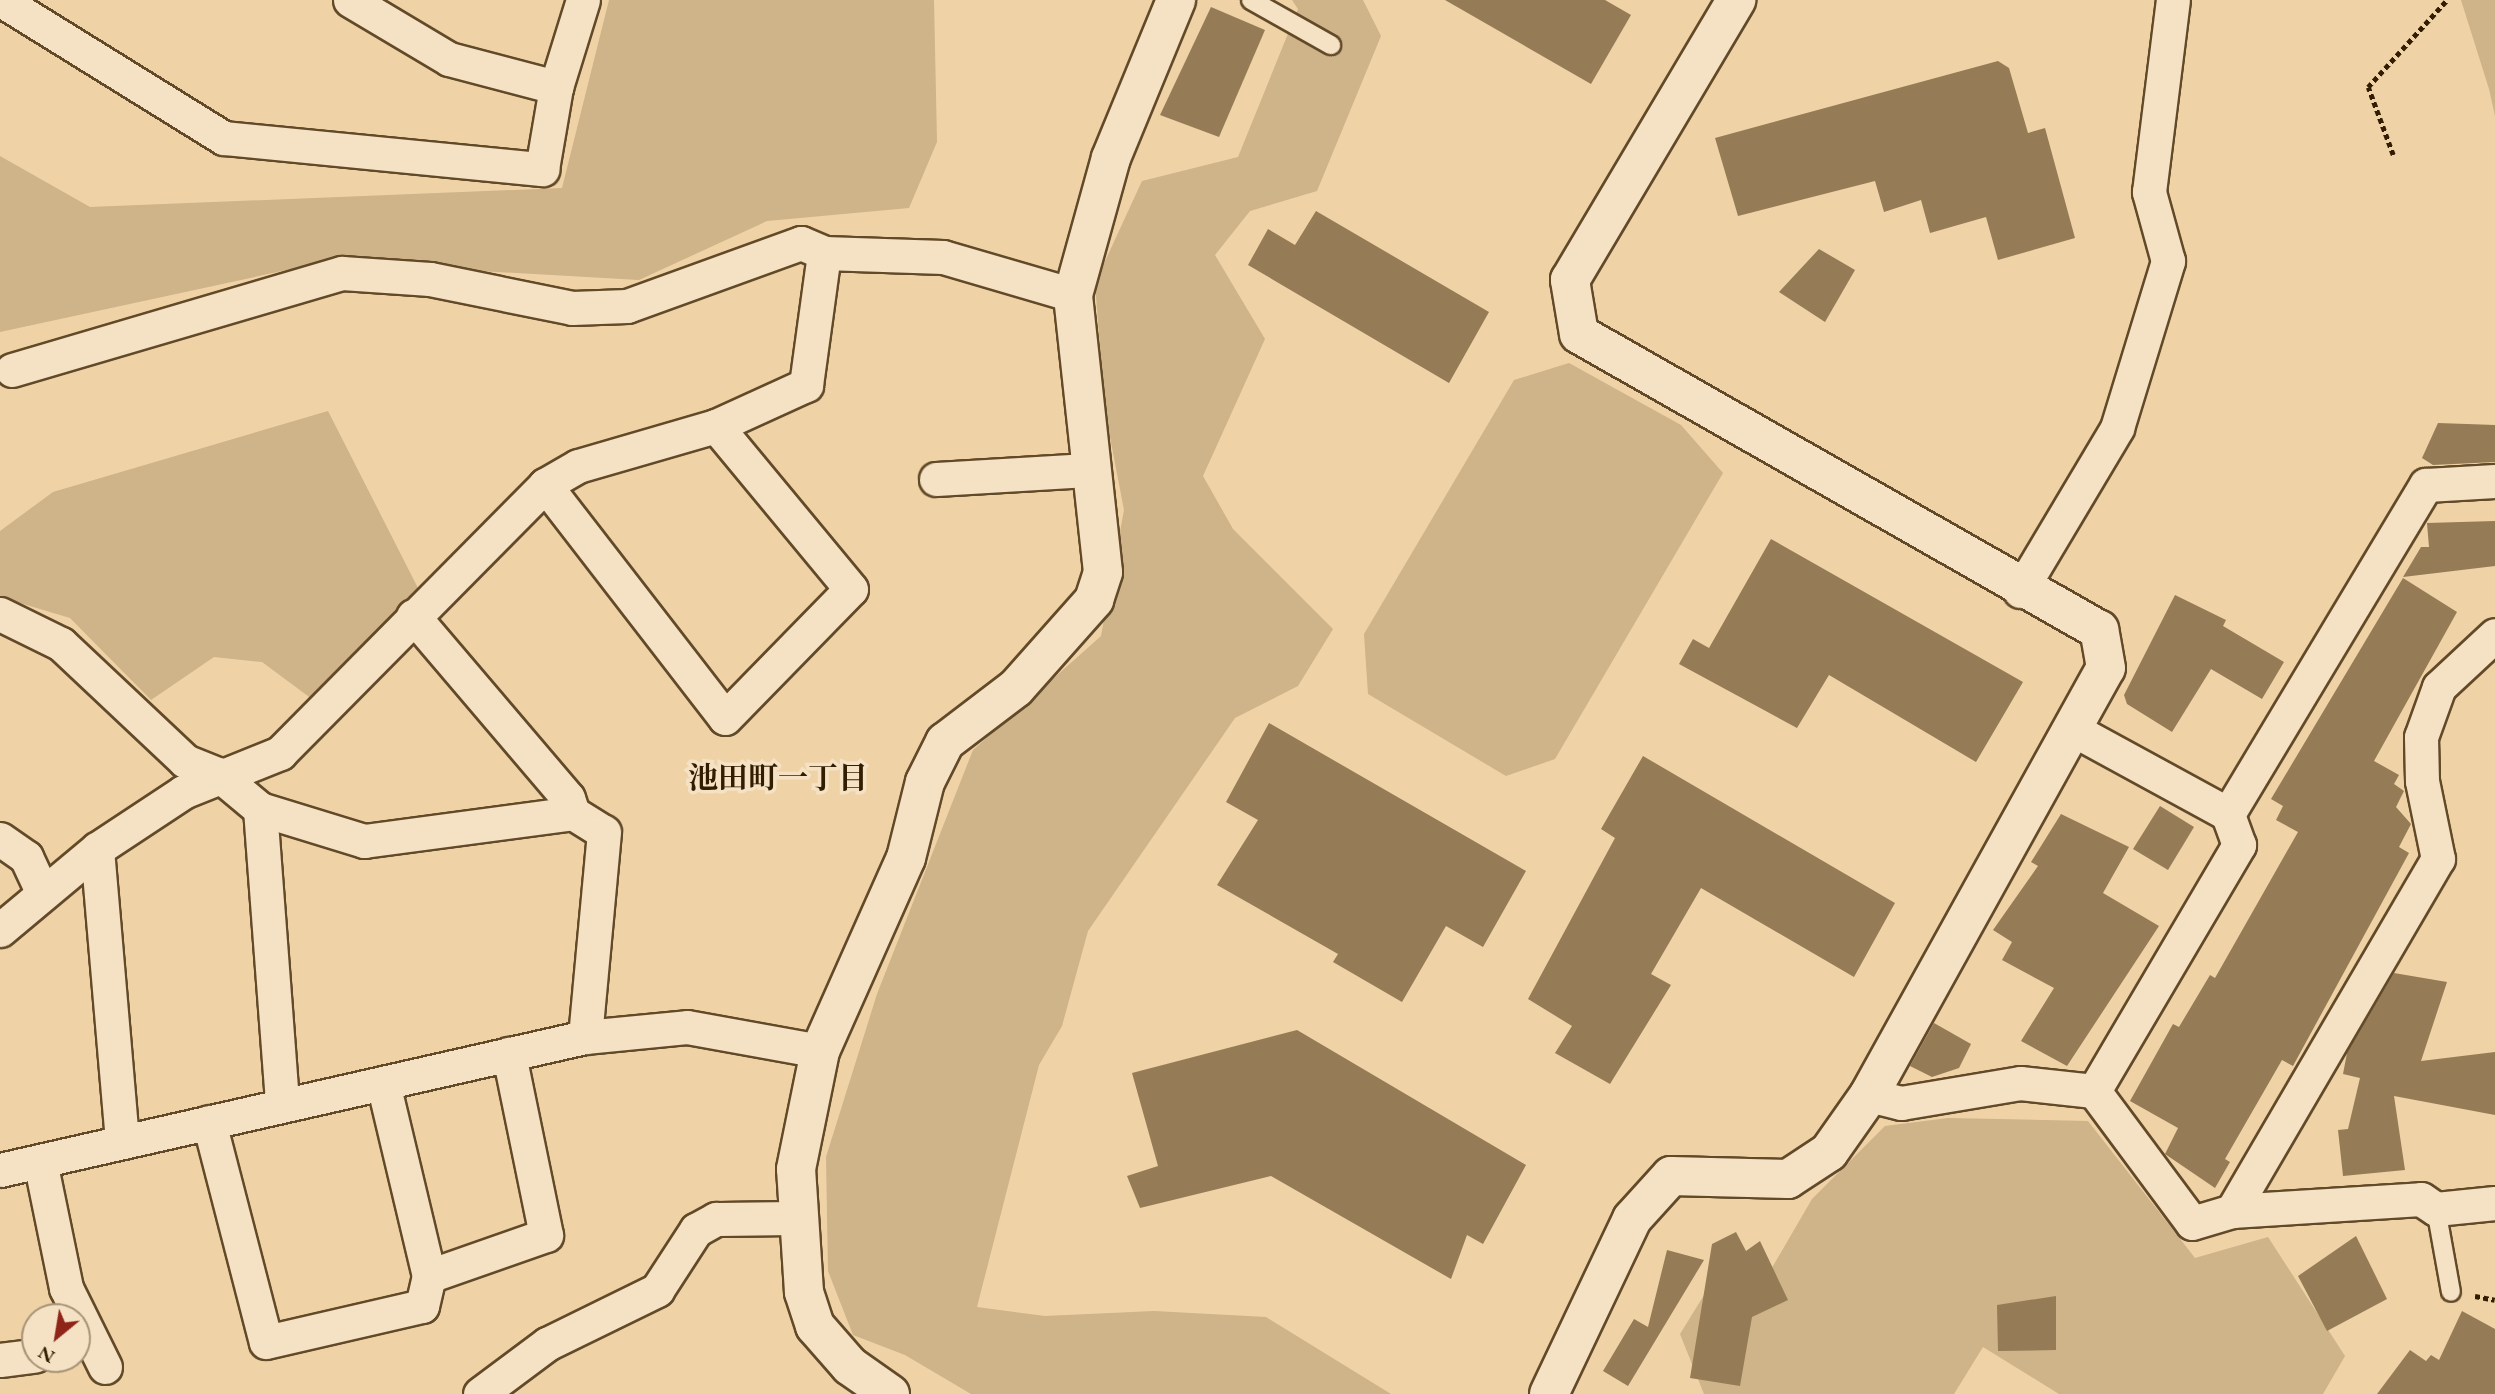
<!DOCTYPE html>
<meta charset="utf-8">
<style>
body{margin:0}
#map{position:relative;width:2495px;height:1394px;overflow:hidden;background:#efd2a5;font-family:"EB Garamond","Noto Serif JP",serif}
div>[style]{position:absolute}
.green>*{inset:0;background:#cfb389}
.building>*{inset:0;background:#957b56}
.path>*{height:4.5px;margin-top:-2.25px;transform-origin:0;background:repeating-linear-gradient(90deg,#331d00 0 5px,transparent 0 8.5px)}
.roads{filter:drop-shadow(2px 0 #624a29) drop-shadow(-2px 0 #624a29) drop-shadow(0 2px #624a29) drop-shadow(0 -2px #624a29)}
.lane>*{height:18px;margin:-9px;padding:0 9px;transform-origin:9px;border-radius:9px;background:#f5e2c4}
.street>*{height:33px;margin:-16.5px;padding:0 16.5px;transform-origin:16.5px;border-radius:16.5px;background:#f5e2c4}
.secondary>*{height:38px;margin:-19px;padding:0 19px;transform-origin:19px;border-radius:19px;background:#f5e2c4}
span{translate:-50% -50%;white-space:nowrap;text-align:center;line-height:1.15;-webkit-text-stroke:7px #f5e2c4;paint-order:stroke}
.neighbourhood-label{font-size:30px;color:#331d00;font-weight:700}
.north{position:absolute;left:21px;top:1303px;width:70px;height:70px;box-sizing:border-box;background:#f5e2c4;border:2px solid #a79376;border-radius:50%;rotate:210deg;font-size:19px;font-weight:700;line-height:28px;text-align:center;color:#331d00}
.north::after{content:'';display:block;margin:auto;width:24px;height:32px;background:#8f2418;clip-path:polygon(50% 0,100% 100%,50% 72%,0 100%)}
</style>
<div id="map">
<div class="green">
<div style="clip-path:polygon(609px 0,934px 0,937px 142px,909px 208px,767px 221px,639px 280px,324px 262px,0 332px,0 156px,90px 207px,562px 188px)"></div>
<div style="clip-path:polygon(1292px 0,1363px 0,1381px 36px,1317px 191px,1250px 211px,1215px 255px,1265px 339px,1203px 476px,1233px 529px,1333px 629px,1298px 686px,1235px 718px,1088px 931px,1062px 1026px,1039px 1065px,977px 1307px,1045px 1316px,1154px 1311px,1266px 1317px,1391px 1394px,971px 1394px,905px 1355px,853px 1335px,828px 1271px,826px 1157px,877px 994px,973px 750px,1101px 636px,1124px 510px,1105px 411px,1095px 283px,1142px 181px,1238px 157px,1298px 9px)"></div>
<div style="clip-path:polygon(2461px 0,2495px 0,2495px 116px,2489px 89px)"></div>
<div style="clip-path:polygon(1569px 363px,1681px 425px,1723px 473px,1555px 759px,1506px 776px,1368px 694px,1364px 634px,1514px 380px)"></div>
<div style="clip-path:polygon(328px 411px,421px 594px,312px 699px,262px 662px,214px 657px,151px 700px,70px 618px,0 597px,0 531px,53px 492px)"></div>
<div style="clip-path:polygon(1948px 1118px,2088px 1121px,2195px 1258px,2268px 1237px,2345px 1356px,2323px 1394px,2059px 1394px,1983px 1347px,1954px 1394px,1704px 1394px,1680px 1334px,1709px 1287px,1766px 1278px,1812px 1199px,1885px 1126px)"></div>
</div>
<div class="building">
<div style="clip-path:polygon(1445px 0,1605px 0,1631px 15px,1591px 84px)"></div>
<div style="clip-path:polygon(1211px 7px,1265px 30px,1219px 137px,1160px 115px)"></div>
<div style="clip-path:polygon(1998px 61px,2009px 68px,2028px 133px,2045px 128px,2075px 238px,1998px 260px,1986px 217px,1930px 233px,1921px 200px,1884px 212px,1875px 181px,1738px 216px,1715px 138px)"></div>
<div style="clip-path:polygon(1316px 211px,1489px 312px,1449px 383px,1248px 265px,1268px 229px,1295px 245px)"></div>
<div style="clip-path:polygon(1819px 249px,1855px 270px,1825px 322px,1779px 292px)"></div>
<div style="clip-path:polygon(2438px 423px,2495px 425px,2495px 462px,2433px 465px,2422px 458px)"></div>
<div style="clip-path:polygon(2495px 521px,2495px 566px,2403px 577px,2421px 547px,2429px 547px,2427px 523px)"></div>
<div style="clip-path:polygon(1771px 539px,2023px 682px,1976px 762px,1829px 675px,1797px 728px,1679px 664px,1693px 639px,1709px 648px)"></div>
<div style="clip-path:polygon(2403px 578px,2457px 612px,2374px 761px,2399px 775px,2394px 784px,2404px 791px,2396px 807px,2411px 824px,2399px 847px,2409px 853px,2293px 1066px,2282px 1060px,2225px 1159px,2230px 1162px,2215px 1188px,2165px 1154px,2178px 1128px,2130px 1101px,2173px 1024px,2179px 1027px,2210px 975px,2215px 978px,2298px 832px,2276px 820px,2283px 806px,2271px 799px)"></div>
<div style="clip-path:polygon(2175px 595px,2226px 620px,2223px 626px,2284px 662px,2262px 699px,2211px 669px,2172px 732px,2127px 704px,2124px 695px)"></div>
<div style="clip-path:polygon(1269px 723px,1526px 871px,1483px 947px,1446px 926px,1402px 1002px,1333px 962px,1338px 954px,1217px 885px,1258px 820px,1226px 802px)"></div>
<div style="clip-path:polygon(1643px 756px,1895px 903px,1854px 977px,1701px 888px,1651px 974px,1671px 985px,1610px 1084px,1555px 1053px,1572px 1026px,1528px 999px,1615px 838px,1601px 829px)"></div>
<div style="clip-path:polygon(2160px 806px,2194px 827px,2168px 870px,2133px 849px)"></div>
<div style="clip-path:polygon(2061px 814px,2129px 847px,2103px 893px,2159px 926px,2067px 1066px,2021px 1041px,2054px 988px,2002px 960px,2012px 942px,1993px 930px,2038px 866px,2031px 862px)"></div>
<div style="clip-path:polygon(2394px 973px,2447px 982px,2421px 1061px,2495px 1052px,2495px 1115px,2394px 1096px,2405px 1170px,2343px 1176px,2338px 1130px,2348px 1129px,2360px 1078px,2343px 1074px,2347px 1053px)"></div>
<div style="clip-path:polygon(1934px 1023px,1971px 1044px,1959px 1068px,1932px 1077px,1910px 1066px)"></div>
<div style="clip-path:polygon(1297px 1030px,1526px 1165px,1483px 1244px,1467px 1235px,1451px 1279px,1271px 1176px,1140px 1208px,1127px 1176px,1158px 1166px,1132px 1073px)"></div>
<div style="clip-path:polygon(1736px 1232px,1746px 1251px,1760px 1241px,1788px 1300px,1752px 1317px,1740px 1386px,1690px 1378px,1712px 1244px)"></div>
<div style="clip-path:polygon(2356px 1236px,2387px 1299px,2327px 1331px,2298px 1276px)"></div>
<div style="clip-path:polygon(1667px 1250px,1704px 1260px,1628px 1386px,1603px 1371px,1634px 1319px,1648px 1327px)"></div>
<div style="clip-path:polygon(2056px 1296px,2056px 1350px,1998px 1351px,1997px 1305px)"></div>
<div style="clip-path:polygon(2462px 1311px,2495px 1329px,2495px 1394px,2377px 1394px,2410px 1350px,2426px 1361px,2431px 1355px,2439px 1360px)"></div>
</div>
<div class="path">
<div style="left:2393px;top:155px;width:72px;rotate:-110.2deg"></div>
<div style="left:2368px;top:87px;width:118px;rotate:-47.8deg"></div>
<div style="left:2475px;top:1296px;width:20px;rotate:11deg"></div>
</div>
<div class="roads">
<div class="lane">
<div style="left:1251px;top:0;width:92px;rotate:29.4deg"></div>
<div style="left:2436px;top:1209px;width:84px;rotate:79.8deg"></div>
</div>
<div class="street">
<div style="left:1px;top:0;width:262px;rotate:31.8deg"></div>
<div style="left:224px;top:138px;width:320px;rotate:5.6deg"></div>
<div style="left:542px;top:169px;width:83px;rotate:-80.3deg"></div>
<div style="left:556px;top:87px;width:91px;rotate:-72.8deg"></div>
<div style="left:350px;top:0;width:115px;rotate:30.8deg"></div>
<div style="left:449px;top:59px;width:111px;rotate:14.7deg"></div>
<div style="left:12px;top:370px;width:344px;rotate:-16.4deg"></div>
<div style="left:342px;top:273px;width:88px;rotate:3.9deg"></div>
<div style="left:430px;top:279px;width:145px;rotate:11.5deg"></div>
<div style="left:572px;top:308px;width:55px;rotate:-2.1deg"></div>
<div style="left:627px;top:306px;width:185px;rotate:-19.9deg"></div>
<div style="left:801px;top:243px;width:25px;rotate:23deg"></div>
<div style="left:824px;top:253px;width:119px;rotate:1.9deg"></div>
<div style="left:943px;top:257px;width:135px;rotate:16.3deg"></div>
<div style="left:936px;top:479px;width:152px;rotate:-3.4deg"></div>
<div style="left:545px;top:485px;width:294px;rotate:52.3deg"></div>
<div style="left:725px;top:718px;width:180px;rotate:-45.7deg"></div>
<div style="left:851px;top:589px;width:212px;rotate:-129.6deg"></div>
<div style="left:2020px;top:591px;width:190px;rotate:-59.2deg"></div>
<div style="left:2117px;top:428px;width:175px;rotate:-73deg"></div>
<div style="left:2168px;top:261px;width:72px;rotate:-105.4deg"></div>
<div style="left:2149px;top:192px;width:193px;rotate:-82.9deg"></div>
<div style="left:0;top:614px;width:68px;rotate:26.2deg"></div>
<div style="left:61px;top:644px;width:170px;rotate:43.3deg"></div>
<div style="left:185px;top:761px;width:35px;rotate:22deg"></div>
<div style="left:218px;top:774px;width:55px;rotate:39.8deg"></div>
<div style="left:260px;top:809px;width:109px;rotate:17.1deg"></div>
<div style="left:364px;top:841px;width:211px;rotate:-7.6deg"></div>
<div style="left:573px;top:813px;width:36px;rotate:32deg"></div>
<div style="left:604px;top:832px;width:206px;rotate:95.3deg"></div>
<div style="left:585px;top:1037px;width:102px;rotate:-5.6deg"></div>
<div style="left:687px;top:1027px;width:135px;rotate:10.2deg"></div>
<div style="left:413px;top:616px;width:239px;rotate:49.6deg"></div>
<div style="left:568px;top:798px;width:16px;rotate:72deg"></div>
<div style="left:260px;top:809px;width:297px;rotate:85.7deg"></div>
<div style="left:2228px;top:814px;width:384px;rotate:-59deg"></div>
<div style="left:2426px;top:485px;width:69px;rotate:-3.3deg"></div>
<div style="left:0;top:839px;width:32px;rotate:35deg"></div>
<div style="left:26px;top:857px;width:40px;rotate:65deg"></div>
<div style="left:97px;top:849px;width:294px;rotate:85.1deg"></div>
<div style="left:0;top:930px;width:126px;rotate:-39.9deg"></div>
<div style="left:97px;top:849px;width:103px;rotate:-33.5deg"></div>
<div style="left:183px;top:792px;width:105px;rotate:-21.9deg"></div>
<div style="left:280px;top:753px;width:377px;rotate:-45.3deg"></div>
<div style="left:545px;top:485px;width:38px;rotate:-30deg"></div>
<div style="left:578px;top:466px;width:144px;rotate:-16.2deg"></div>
<div style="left:716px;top:426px;width:99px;rotate:-24.5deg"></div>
<div style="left:806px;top:385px;width:133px;rotate:-82.2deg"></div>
<div style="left:383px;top:1083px;width:198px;rotate:76.6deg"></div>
<div style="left:2094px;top:1091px;width:164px;rotate:53.4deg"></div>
<div style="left:2192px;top:1223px;width:42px;rotate:-16.7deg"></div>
<div style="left:2232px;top:1211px;width:189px;rotate:-3.6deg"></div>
<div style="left:2421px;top:1199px;width:18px;rotate:34deg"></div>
<div style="left:2436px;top:1209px;width:59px;rotate:-5.8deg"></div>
<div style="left:1869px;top:1095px;width:33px;rotate:14deg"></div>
<div style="left:1901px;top:1103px;width:121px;rotate:-9.5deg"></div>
<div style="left:2020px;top:1083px;width:74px;rotate:6.2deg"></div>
<div style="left:2094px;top:1091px;width:286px;rotate:-59.5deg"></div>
<div style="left:2239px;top:845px;width:33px;rotate:-110deg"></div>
<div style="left:2228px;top:814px;width:178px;rotate:-151.4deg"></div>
<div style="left:209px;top:1122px;width:227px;rotate:75.5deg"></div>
<div style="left:266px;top:1342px;width:160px;rotate:-13deg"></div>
<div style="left:422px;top:1306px;width:31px;rotate:-77deg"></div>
<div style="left:429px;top:1276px;width:124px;rotate:-19.3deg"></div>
<div style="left:546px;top:1235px;width:185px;rotate:-101.6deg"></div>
<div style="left:40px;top:1161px;width:130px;rotate:78.4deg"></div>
<div style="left:66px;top:1288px;width:88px;rotate:63.7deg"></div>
<div style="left:0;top:1170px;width:600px;rotate:-12.81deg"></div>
<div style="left:2232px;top:1211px;width:408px;rotate:-59.7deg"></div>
<div style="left:2438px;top:859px;width:80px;rotate:-101.6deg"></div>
<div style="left:2422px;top:781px;width:44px;rotate:-91.3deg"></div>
<div style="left:2421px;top:737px;width:53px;rotate:-70.2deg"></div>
<div style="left:2439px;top:687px;width:76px;rotate:-42.9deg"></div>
<div style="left:0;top:1360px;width:35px;rotate:-7deg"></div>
<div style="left:480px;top:1394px;width:84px;rotate:-36.7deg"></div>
<div style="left:547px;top:1344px;width:123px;rotate:-26.1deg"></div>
<div style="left:657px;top:1290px;width:72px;rotate:-57deg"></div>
<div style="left:696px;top:1230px;width:23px;rotate:-29deg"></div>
<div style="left:716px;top:1219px;width:79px;rotate:-0.7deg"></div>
</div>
<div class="secondary">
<div style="left:890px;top:1394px;width:49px;rotate:-145deg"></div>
<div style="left:850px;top:1366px;width:53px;rotate:-131.2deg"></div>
<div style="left:815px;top:1326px;width:36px;rotate:-108deg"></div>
<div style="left:804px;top:1292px;width:123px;rotate:-93.7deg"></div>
<div style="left:796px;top:1169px;width:120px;rotate:-78.5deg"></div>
<div style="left:820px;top:1051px;width:211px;rotate:-66deg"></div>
<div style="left:906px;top:858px;width:78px;rotate:-76deg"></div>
<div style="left:925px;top:782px;width:45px;rotate:-63.4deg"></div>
<div style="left:945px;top:742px;width:89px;rotate:-37.3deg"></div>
<div style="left:1016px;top:688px;width:118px;rotate:-48.4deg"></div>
<div style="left:1094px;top:600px;width:29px;rotate:-72deg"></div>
<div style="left:1103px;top:572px;width:279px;rotate:-96.2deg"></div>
<div style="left:1073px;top:295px;width:142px;rotate:-74.5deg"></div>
<div style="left:1111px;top:158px;width:171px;rotate:-67.6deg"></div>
<div style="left:1549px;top:1394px;width:194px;rotate:-64.6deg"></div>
<div style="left:1632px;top:1219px;width:58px;rotate:-47.8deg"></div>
<div style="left:1671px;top:1176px;width:117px;rotate:1.5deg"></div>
<div style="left:1788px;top:1179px;width:49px;rotate:-33.4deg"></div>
<div style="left:1829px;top:1152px;width:70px;rotate:-54.9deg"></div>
<div style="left:1869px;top:1095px;width:488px;rotate:-61deg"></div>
<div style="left:2106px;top:668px;width:39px;rotate:-100deg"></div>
<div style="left:2099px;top:630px;width:598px;rotate:-150.35deg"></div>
<div style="left:1579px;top:334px;width:55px;rotate:-99.5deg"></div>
<div style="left:1570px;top:280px;width:326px;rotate:-59.3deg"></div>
</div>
</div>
<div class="neighbourhood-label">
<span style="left:778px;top:778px">池田町一丁目</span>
</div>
<div class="north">N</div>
</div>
